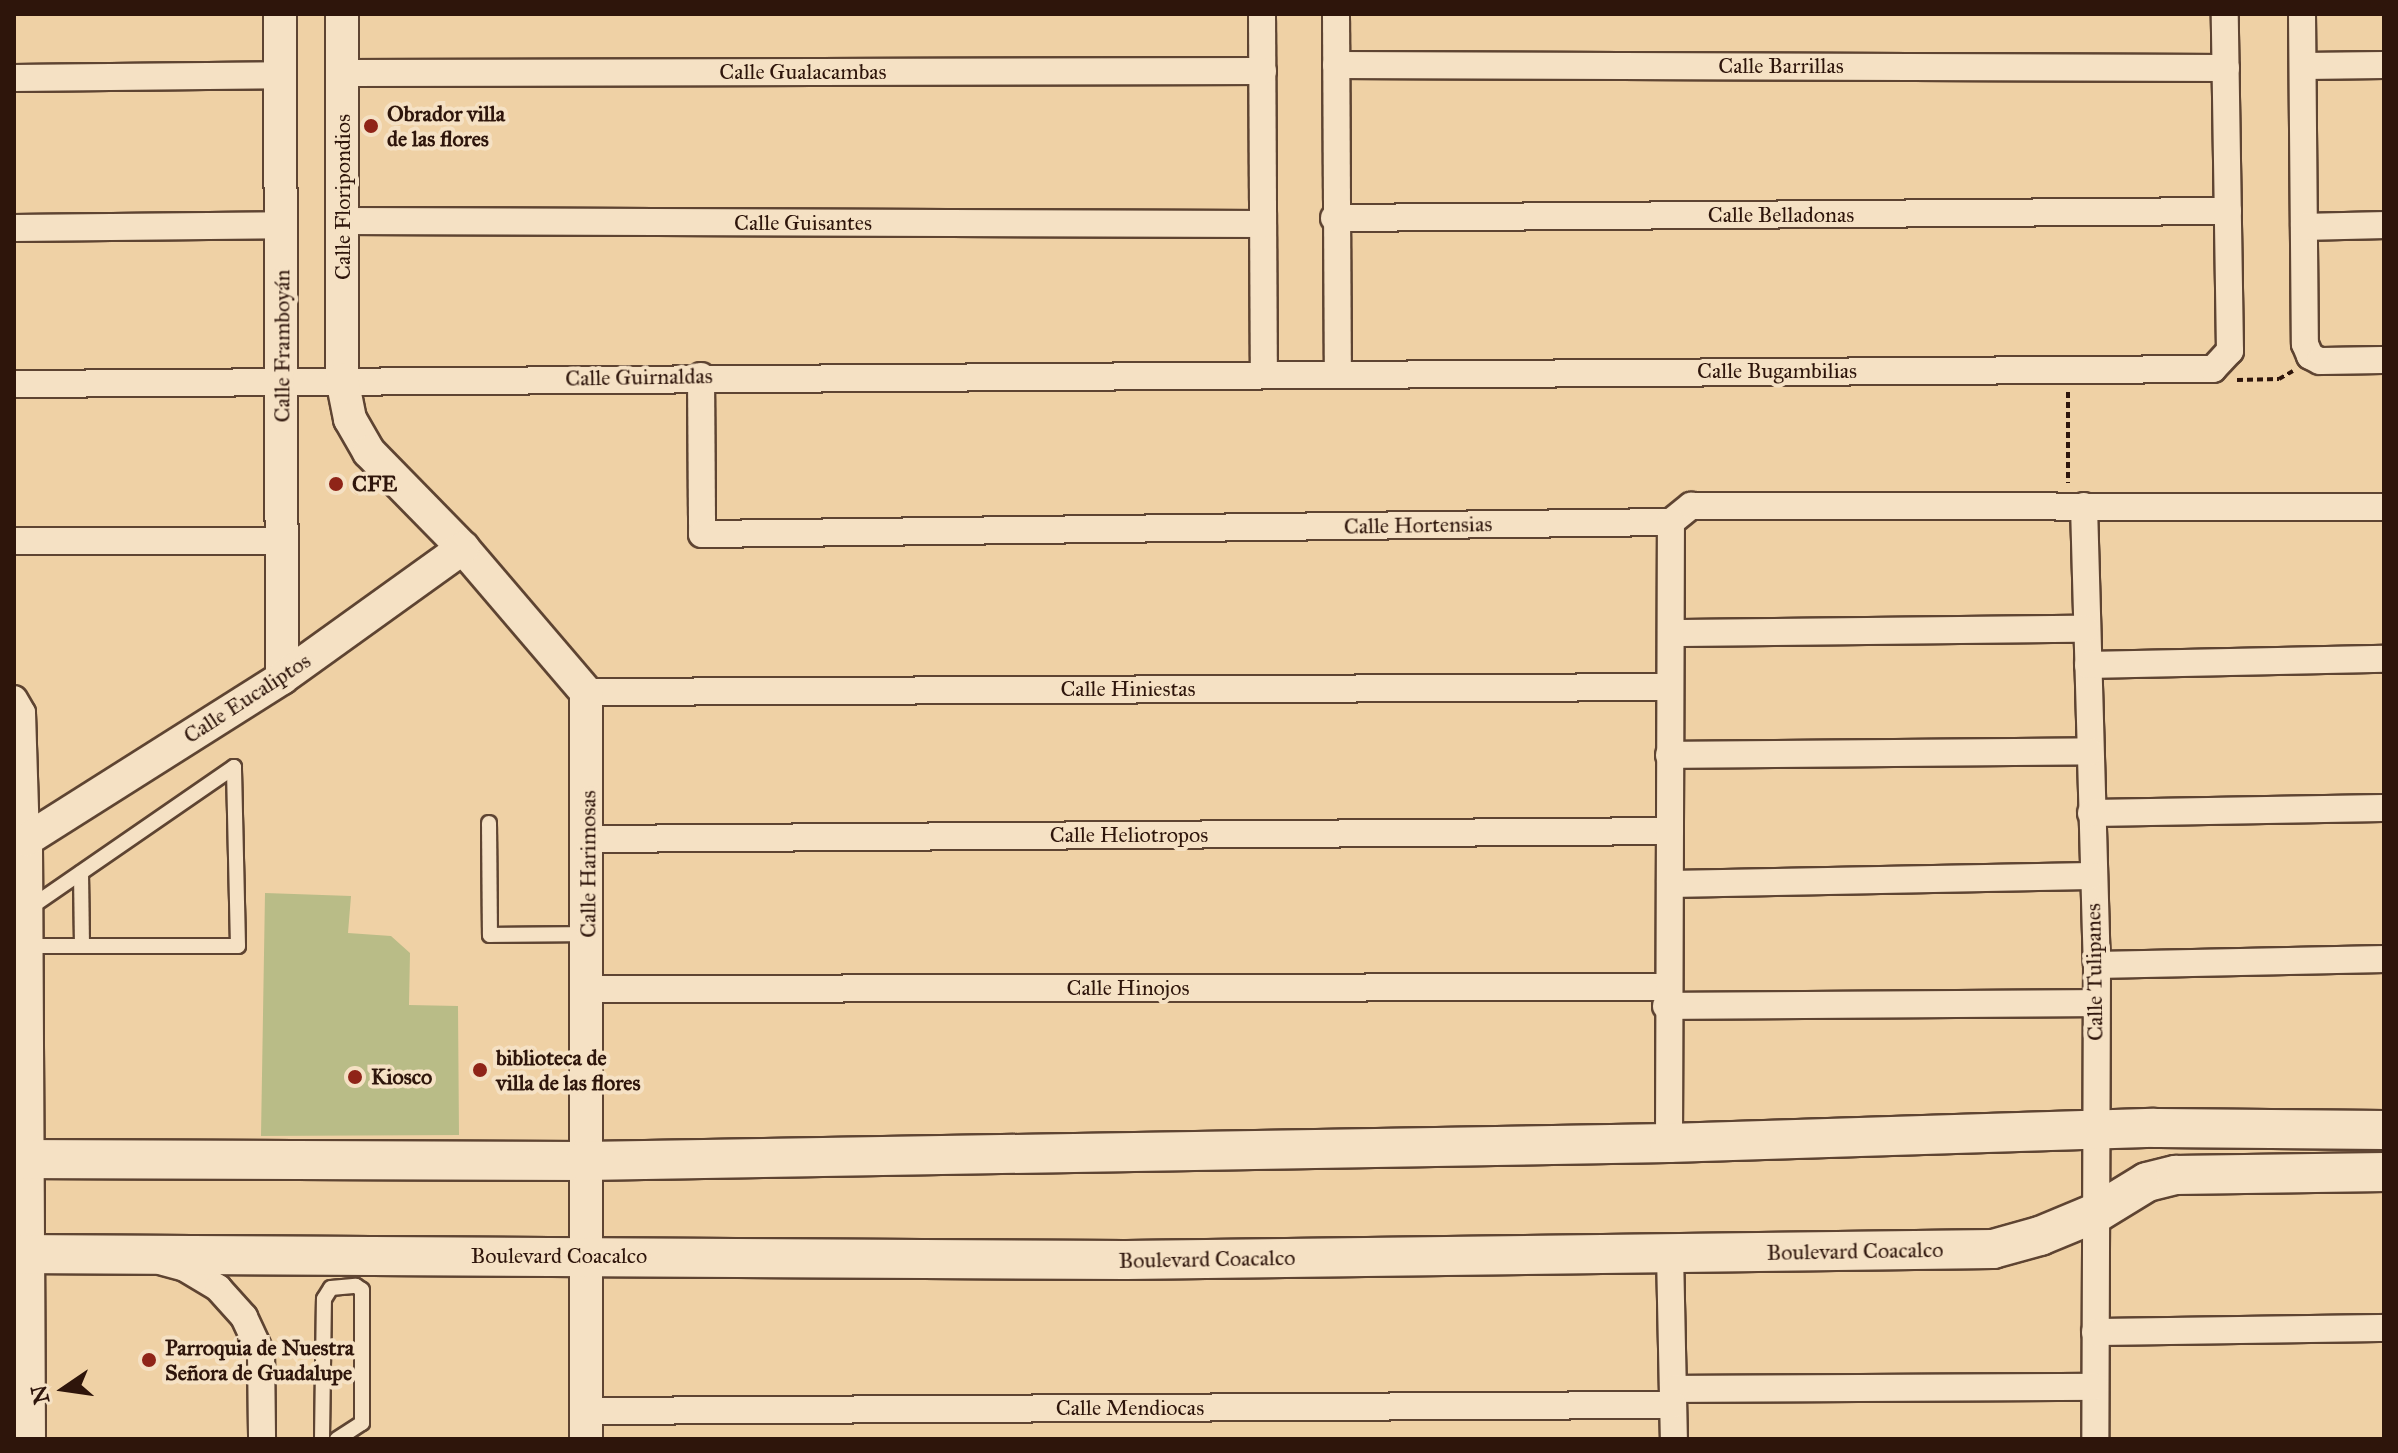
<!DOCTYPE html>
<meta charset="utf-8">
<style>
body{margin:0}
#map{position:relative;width:2398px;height:1453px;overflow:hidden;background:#efd1a5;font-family:"IM FELL Great Primer",serif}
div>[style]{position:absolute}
.green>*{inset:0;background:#b9bc87}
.path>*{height:4px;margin-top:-2px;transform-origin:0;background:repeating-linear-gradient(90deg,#2e150b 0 6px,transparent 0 10px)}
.roads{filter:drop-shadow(2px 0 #5e4432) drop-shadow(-2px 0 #5e4432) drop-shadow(0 2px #5e4432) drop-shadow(0 -2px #5e4432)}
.service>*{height:14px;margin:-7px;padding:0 7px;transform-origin:7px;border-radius:7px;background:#f5e1c4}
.minor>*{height:26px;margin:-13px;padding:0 13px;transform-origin:13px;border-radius:13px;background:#f5e1c4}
.tertiary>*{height:32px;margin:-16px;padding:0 16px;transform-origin:16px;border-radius:16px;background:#f5e1c4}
.secondary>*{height:38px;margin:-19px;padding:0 19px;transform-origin:19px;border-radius:19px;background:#f5e1c4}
.dots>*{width:22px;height:22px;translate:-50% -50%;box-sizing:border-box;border:4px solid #f5e1c4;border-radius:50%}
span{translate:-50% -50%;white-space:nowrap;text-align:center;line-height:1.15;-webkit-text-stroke:8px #f5e1c4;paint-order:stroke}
.street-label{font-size:22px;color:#2e150b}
.poi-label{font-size:22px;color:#2e150b;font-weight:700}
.left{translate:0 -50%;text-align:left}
.frame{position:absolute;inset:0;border:16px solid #2e150b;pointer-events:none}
.north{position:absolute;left:24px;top:1349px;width:80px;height:80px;-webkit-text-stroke:6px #f5e1c4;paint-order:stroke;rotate:257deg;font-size:22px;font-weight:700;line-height:32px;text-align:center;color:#2e150b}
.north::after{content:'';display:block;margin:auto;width:28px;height:36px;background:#2e150b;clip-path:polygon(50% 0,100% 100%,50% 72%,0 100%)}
</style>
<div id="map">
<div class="green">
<div style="clip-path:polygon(265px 893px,351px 896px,348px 933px,391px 936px,410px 953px,409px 1005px,458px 1006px,459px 1135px,261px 1136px)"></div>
</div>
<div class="path">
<div style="left:2237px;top:380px;width:42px;rotate:-1.4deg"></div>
<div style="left:2279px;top:379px;width:16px;rotate:-30deg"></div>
<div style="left:2068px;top:392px;width:91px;rotate:90deg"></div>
</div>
<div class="roads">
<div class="service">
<div style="left:489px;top:823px;width:112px;rotate:89.5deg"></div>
<div style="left:490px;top:935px;width:98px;rotate:-0.6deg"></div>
<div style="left:81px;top:873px;width:73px;rotate:89.2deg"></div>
<div style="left:26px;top:946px;width:212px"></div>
<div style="left:238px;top:946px;width:179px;rotate:-91.3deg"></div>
<div style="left:234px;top:767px;width:252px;rotate:145.4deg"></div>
<div style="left:322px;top:1439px;width:140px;rotate:-89.2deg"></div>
<div style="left:324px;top:1299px;width:13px;rotate:-58deg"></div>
<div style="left:331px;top:1288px;width:25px;rotate:-5deg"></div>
<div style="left:356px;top:1286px;width:7px;rotate:34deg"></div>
<div style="left:362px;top:1290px;width:133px;rotate:90deg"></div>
<div style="left:362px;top:1423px;width:30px;rotate:147deg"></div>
</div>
<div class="minor">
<div style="left:1262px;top:14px;width:361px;rotate:89.7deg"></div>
<div style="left:1336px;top:14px;width:360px;rotate:89.7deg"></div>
<div style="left:2302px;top:14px;width:330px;rotate:89.5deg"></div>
<div style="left:2305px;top:344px;width:13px;rotate:67deg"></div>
<div style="left:2310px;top:356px;width:11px;rotate:27deg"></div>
<div style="left:2320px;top:361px;width:64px;rotate:-0.9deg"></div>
<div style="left:1336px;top:65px;width:890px;rotate:0.19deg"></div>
<div style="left:2303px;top:66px;width:81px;rotate:-0.7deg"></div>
<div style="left:343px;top:73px;width:920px;rotate:-0.12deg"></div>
<div style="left:14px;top:78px;width:266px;rotate:-0.6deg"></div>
<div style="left:1334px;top:218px;width:894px;rotate:-0.45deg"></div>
<div style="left:343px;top:221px;width:920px;rotate:0.19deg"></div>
<div style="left:2304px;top:227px;width:80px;rotate:-1.4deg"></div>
<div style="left:14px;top:228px;width:268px;rotate:-0.6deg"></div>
<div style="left:701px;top:376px;width:158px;rotate:89.6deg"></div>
<div style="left:702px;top:534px;width:969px;rotate:-0.71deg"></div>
<div style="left:14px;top:384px;width:2199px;rotate:-0.39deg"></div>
<div style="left:2213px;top:369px;width:25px;rotate:-47deg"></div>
<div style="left:2230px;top:351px;width:337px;rotate:-90.9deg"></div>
<div style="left:2084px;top:506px;width:459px;rotate:88.4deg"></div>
<div style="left:2097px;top:965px;width:474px;rotate:90.2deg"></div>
<div style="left:1671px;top:522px;width:26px;rotate:-39deg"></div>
<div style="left:1691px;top:506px;width:693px;rotate:0.08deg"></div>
<div style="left:14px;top:541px;width:268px"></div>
<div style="left:1671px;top:633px;width:415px;rotate:-0.6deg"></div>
<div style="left:2088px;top:665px;width:296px;rotate:-1.2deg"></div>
<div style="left:586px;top:692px;width:1084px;rotate:-0.26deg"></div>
<div style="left:14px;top:699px;width:16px;rotate:60deg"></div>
<div style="left:22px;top:713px;width:127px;rotate:88.2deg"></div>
<div style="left:26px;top:840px;width:12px;rotate:180deg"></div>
<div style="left:1669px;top:755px;width:421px;rotate:-0.5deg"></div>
<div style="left:2091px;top:813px;width:293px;rotate:-1deg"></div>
<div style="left:589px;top:839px;width:1081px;rotate:-0.42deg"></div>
<div style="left:1670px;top:884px;width:421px;rotate:-1.1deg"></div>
<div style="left:2097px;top:965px;width:287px;rotate:-1.2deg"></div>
<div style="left:588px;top:989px;width:1080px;rotate:-0.11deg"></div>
<div style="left:1666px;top:1006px;width:429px;rotate:-0.4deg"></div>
<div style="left:1669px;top:1143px;width:621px;rotate:-89.82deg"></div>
<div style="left:1670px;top:1253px;width:186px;rotate:88.8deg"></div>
<div style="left:163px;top:1262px;width:23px;rotate:15deg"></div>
<div style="left:185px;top:1268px;width:39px;rotate:31deg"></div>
<div style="left:218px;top:1288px;width:39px;rotate:48deg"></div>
<div style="left:244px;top:1317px;width:40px;rotate:65deg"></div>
<div style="left:261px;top:1353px;width:86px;rotate:89.3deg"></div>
<div style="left:2095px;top:1332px;width:289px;rotate:-0.8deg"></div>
<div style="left:1673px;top:1389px;width:422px;rotate:-0.3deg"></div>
<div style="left:586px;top:1411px;width:1087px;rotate:-0.32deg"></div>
</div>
<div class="tertiary">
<div style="left:280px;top:14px;width:664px;rotate:89.83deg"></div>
<div style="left:342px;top:14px;width:365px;rotate:90deg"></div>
<div style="left:342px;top:379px;width:41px;rotate:78.7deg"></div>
<div style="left:350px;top:419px;width:38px;rotate:60deg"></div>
<div style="left:369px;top:452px;width:134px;rotate:45.6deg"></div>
<div style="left:463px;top:548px;width:189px;rotate:49.5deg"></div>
<div style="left:586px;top:692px;width:747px;rotate:90deg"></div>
<div style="left:29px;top:1439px;width:599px;rotate:-90.29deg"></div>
<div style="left:26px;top:840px;width:303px;rotate:-32.3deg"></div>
<div style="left:282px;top:678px;width:223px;rotate:-35.7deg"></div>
</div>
<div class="secondary">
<div style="left:14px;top:1159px;width:571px;rotate:0.2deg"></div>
<div style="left:585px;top:1161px;width:1084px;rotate:-0.95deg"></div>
<div style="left:1669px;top:1143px;width:485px;rotate:-1.8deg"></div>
<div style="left:2154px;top:1128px;width:230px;rotate:0.5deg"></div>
<div style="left:14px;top:1254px;width:1112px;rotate:0.31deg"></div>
<div style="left:1126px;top:1260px;width:867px;rotate:-0.73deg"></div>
<div style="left:1993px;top:1249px;width:49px;rotate:-15.5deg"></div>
<div style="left:2040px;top:1236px;width:63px;rotate:-22.5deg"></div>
<div style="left:2098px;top:1212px;width:57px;rotate:-31.5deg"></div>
<div style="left:2147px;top:1182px;width:30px;rotate:-14deg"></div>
<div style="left:2176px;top:1175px;width:208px;rotate:-0.8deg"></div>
</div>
</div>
<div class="dots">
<div style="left:371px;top:126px;background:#8f2418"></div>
<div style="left:336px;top:484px;background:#8f2418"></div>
<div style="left:480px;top:1070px;background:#8f2418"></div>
<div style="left:355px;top:1077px;background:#8f2418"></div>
<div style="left:149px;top:1360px;background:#8f2418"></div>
</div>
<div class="street-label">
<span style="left:1781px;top:66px">Calle Barrillas</span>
<span style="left:803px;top:72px">Calle Gualacambas</span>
<span style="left:343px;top:197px;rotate:-90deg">Calle Floripondios</span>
<span style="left:1781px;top:215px">Calle Belladonas</span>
<span style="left:803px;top:223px">Calle Guisantes</span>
<span style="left:282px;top:346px;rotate:-90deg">Calle Framboyán</span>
<span style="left:1777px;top:371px">Calle Bugambilias</span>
<span style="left:639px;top:377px;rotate:-1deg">Calle Guirnaldas</span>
<span style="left:1418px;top:525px;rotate:-1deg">Calle Hortensias</span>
<span style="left:1128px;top:689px">Calle Hiniestas</span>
<span style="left:247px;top:698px;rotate:-33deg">Calle Eucaliptos</span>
<span style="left:1129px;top:835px">Calle Heliotropos</span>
<span style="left:588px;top:864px;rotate:-90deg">Calle Harimosas</span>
<span style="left:2094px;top:972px;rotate:-91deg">Calle Tulipanes</span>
<span style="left:1128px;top:988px">Calle Hinojos</span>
<span style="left:1855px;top:1251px;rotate:-1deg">Boulevard Coacalco</span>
<span style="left:559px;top:1256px">Boulevard Coacalco</span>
<span style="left:1207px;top:1259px;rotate:-1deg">Boulevard Coacalco</span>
<span style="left:1130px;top:1408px">Calle Mendiocas</span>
</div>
<div class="poi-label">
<span class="left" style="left:387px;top:126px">Obrador villa<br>de las flores</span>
<span class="left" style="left:352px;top:484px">CFE</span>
<span class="left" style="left:496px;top:1070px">biblioteca de<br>villa de las flores</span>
<span class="left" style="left:371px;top:1077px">Kiosco</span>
<span class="left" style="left:165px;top:1360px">Parroquia de Nuestra<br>Señora de Guadalupe</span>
</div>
<div class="frame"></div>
<div class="north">N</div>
</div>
